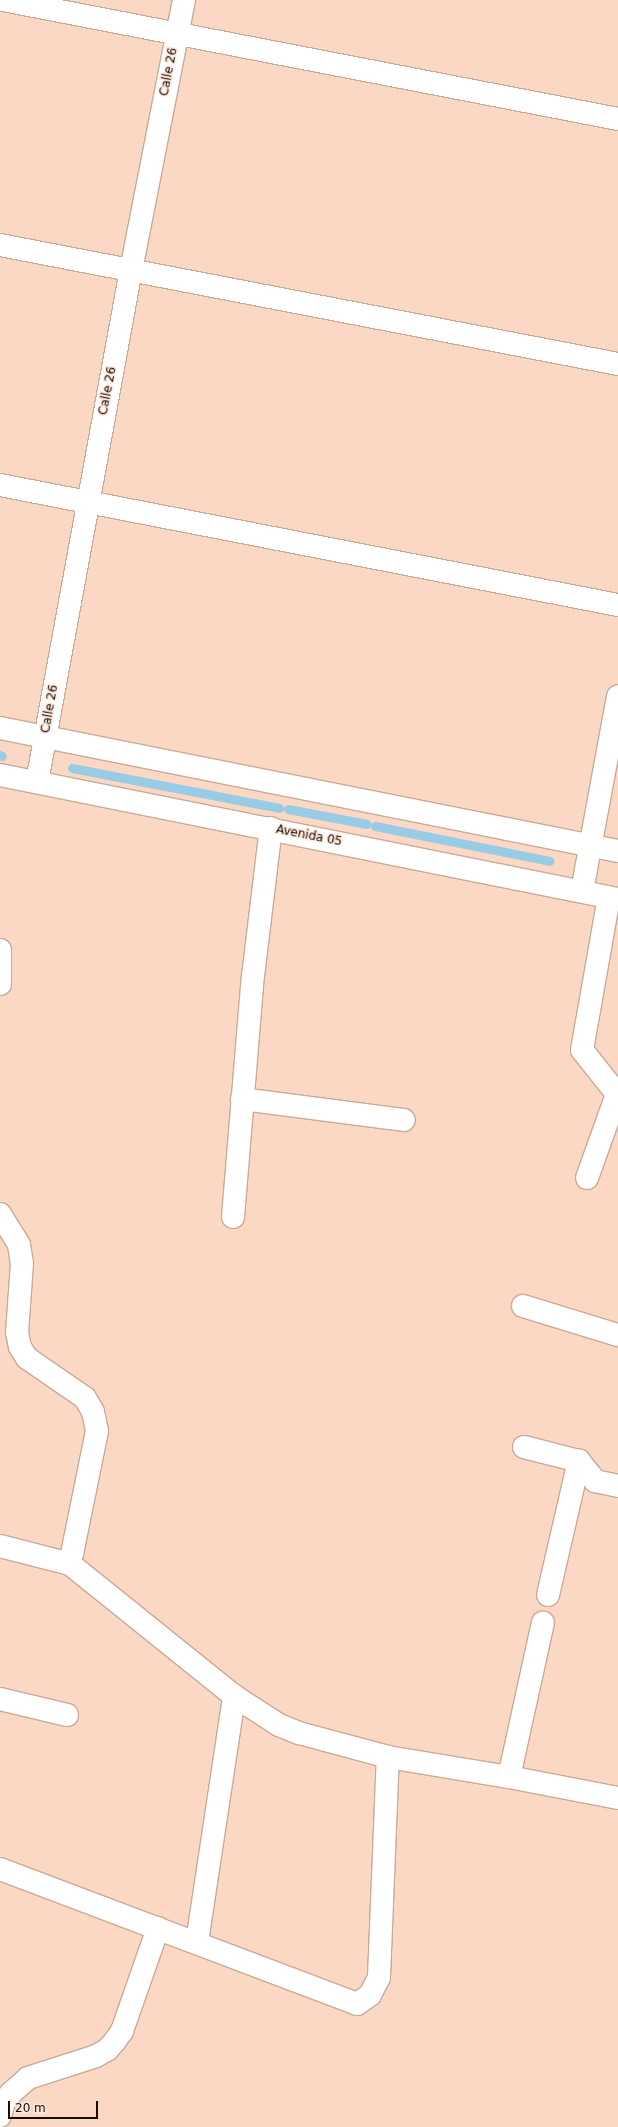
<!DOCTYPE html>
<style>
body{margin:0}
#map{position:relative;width:618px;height:2127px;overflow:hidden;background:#fad8c4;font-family:"DejaVu Sans",sans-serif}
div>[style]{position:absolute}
.stream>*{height:9px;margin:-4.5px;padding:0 4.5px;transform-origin:4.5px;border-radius:4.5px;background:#98cce4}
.roads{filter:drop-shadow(1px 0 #caa996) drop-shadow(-1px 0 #caa996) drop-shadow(0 1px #caa996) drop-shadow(0 -1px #caa996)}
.minor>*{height:22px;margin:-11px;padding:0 11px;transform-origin:11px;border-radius:11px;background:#fff}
span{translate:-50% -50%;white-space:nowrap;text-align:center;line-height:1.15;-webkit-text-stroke:3px #fde8dc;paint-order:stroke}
.street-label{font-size:12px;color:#190d07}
.scale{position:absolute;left:8px;top:2101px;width:90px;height:18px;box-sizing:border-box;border:2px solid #190d07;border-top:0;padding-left:5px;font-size:12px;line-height:14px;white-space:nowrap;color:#190d07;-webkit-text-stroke:3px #fde8dc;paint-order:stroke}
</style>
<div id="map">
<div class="stream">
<div style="left:0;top:755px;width:2px;rotate:27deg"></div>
<div style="left:72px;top:768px;width:211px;rotate:10.9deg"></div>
<div style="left:288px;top:809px;width:80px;rotate:10.8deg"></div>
<div style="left:375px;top:826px;width:178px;rotate:11.3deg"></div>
</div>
<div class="roads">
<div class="minor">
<div style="left:3px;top:0;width:626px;rotate:10.95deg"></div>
<div style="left:0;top:245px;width:629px;rotate:10.9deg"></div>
<div style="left:0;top:485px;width:630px;rotate:10.99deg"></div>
<div style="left:0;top:728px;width:630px;rotate:11.26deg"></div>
<div style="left:0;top:775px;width:630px;rotate:11.35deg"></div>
<div style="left:37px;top:782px;width:521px;rotate:-79.6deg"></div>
<div style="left:131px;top:270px;width:275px;rotate:-78.9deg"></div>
<div style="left:582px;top:891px;width:198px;rotate:-79.5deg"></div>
<div style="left:0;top:950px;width:34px;rotate:90deg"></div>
<div style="left:242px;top:1099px;width:163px;rotate:7.4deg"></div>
<div style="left:587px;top:1178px;width:89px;rotate:-70.3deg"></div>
<div style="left:617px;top:1094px;width:56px;rotate:-128.5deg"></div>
<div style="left:582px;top:1050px;width:155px;rotate:-80deg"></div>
<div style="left:0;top:1214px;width:36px;rotate:58deg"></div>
<div style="left:19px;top:1245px;width:18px;rotate:81deg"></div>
<div style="left:22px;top:1263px;width:69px;rotate:94.1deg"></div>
<div style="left:17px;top:1332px;width:15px;rotate:79deg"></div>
<div style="left:20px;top:1347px;width:13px;rotate:58deg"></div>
<div style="left:27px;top:1358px;width:70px;rotate:34.6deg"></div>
<div style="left:85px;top:1398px;width:16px;rotate:60deg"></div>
<div style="left:93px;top:1412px;width:19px;rotate:78deg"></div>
<div style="left:97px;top:1431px;width:136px;rotate:101.5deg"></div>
<div style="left:233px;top:1217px;width:242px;rotate:-85.3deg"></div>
<div style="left:253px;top:976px;width:149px;rotate:-83.1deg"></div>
<div style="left:523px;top:1306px;width:99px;rotate:17deg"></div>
<div style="left:524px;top:1447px;width:57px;rotate:14.3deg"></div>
<div style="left:579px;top:1461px;width:26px;rotate:51deg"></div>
<div style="left:595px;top:1481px;width:24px;rotate:12deg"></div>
<div style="left:0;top:1546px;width:72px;rotate:14.4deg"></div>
<div style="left:70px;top:1564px;width:211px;rotate:38.8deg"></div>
<div style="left:234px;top:1696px;width:54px;rotate:32.8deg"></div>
<div style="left:279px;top:1725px;width:22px;rotate:22deg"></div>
<div style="left:299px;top:1733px;width:92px;rotate:15.1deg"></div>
<div style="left:388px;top:1757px;width:123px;rotate:9.4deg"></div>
<div style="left:509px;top:1777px;width:111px;rotate:10.9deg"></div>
<div style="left:548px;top:1595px;width:138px;rotate:-77deg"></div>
<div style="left:0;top:1699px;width:69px;rotate:13.4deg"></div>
<div style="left:509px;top:1777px;width:158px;rotate:-77.6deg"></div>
<div style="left:0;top:1869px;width:382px;rotate:20.7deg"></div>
<div style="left:357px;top:2004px;width:16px;rotate:-35deg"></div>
<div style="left:370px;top:1995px;width:20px;rotate:-63deg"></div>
<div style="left:379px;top:1977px;width:220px;rotate:-87.7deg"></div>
<div style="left:197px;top:1942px;width:249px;rotate:-81.4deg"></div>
<div style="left:0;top:2116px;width:15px;rotate:-74deg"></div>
<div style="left:4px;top:2102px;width:11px;rotate:-52deg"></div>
<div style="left:11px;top:2093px;width:23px;rotate:-41deg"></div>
<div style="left:28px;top:2078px;width:71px;rotate:-17.9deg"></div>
<div style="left:96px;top:2056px;width:13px;rotate:-29deg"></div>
<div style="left:107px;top:2050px;width:12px;rotate:-48deg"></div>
<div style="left:115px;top:2041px;width:12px;rotate:-55deg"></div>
<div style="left:122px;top:2031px;width:109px;rotate:-70.7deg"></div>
</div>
</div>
<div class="street-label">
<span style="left:169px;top:72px;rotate:-79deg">Calle 26</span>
<span style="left:108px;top:391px;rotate:-79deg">Calle 26</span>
<span style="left:50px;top:709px;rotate:-80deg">Calle 26</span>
<span style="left:309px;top:836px;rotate:11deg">Avenida 05</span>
</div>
<div class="scale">20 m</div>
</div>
